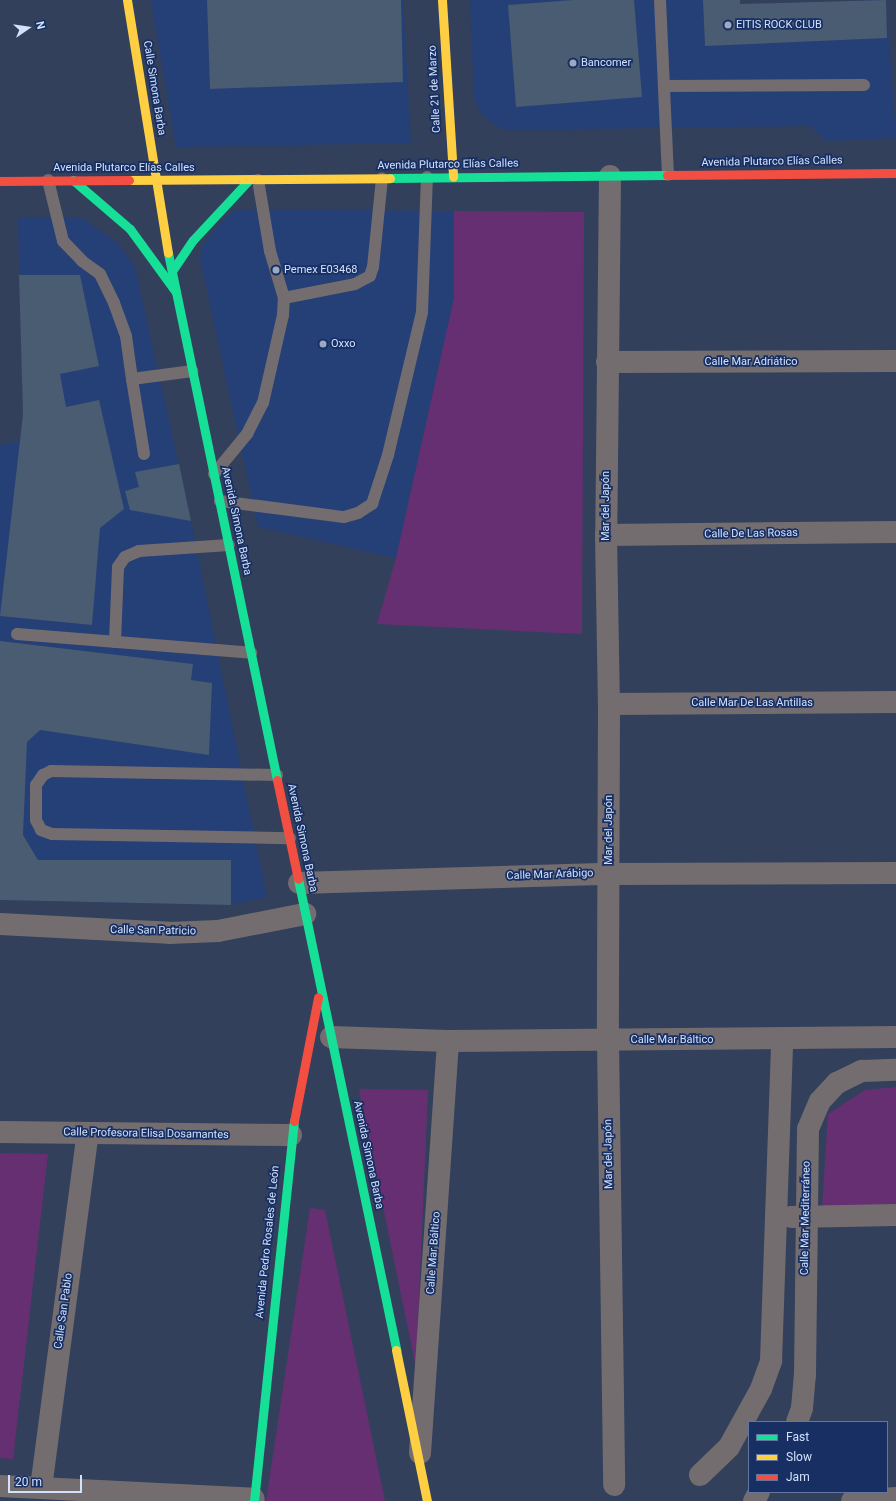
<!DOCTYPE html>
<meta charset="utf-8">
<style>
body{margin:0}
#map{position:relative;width:896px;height:1501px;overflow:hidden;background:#32405c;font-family:Roboto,sans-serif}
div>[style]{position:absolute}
.built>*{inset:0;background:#253f77}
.green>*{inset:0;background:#662f72}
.building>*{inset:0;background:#495c71}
.lane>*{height:12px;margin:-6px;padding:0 6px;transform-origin:6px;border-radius:6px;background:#746d70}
.street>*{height:22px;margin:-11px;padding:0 11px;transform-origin:11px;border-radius:11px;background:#746d70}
.fast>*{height:9px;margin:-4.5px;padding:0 4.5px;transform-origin:4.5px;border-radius:4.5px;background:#16e098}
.slow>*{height:9px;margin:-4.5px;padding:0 4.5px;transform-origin:4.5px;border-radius:4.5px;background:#ffcf43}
.jam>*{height:9px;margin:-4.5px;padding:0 4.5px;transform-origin:4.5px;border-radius:4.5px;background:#f24e42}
.dots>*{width:11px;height:11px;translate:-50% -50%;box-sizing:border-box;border:2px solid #172f63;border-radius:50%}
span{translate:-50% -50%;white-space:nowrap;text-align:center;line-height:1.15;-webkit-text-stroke:3.5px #172f63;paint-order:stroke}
.poi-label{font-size:11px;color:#d3e1fb}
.left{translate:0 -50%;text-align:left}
.street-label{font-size:11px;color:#d3e1fb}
.legend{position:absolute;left:748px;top:1421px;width:140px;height:72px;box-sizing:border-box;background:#172f63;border:1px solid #6276a0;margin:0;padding:5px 7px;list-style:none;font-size:12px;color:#d3e1fb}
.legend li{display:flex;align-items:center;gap:8px;height:20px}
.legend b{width:20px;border:1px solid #6276a0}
.north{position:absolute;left:8px;top:8px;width:40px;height:40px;-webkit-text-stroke:3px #172f63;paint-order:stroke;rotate:77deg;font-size:11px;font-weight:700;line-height:16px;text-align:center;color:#d3e1fb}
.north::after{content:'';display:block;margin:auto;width:14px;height:18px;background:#d3e1fb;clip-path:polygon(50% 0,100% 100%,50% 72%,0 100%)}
.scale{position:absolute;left:8px;top:1475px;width:74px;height:18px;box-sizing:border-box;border:2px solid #d3e1fb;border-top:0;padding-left:5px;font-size:12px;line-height:14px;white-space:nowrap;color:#d3e1fb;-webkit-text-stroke:3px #172f63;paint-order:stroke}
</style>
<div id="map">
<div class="built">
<div style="clip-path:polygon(151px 0,403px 0,411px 143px,176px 147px)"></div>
<div style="clip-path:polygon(470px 0,740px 0,740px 4px,886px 0,896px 138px,826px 141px,810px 126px,503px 130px,482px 115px,474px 99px)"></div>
<div style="clip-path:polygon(237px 209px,454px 211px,454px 298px,396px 558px,258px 527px,200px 258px,203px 245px,222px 221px)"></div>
<div style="clip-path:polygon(18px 217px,82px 218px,119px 244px,135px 267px,191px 521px,267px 897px,231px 905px,0 900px,0 445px,20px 441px,23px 414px)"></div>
</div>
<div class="green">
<div style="clip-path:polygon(454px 211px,584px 212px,582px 634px,377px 624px,396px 558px,454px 298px)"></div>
<div style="clip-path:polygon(896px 1087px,896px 1205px,822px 1207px,828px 1114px,865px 1090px)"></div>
<div style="clip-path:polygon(359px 1089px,428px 1090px,416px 1368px)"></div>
<div style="clip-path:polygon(0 1153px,48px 1154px,13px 1459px,0 1458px)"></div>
<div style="clip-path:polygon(310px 1208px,325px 1210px,385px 1501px,266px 1501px)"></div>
</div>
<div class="building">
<div style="clip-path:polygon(207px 0,401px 0,403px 82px,210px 89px)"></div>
<div style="clip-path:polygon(573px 0,634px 0,642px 97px,516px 107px,508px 5px)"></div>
<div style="clip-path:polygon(703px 0,740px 0,740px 4px,886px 0,887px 38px,705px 46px)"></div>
<div style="clip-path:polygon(19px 275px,80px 275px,99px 366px,60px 374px,66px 407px,99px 400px,124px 509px,100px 528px,92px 625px,0 616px,23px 414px)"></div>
<div style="clip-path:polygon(179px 464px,191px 521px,130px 510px,125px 491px,139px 487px,135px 472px)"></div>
<div style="clip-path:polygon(0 641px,193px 664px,191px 680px,212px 683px,209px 755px,40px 730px,27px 742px,23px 835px,38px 860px,231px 860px,231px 905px,0 900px)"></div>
</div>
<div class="lane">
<div style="left:660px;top:0;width:175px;rotate:87.4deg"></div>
<div style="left:664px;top:86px;width:200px;rotate:-0.3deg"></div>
<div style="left:48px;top:180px;width:63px;rotate:76.2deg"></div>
<div style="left:63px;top:241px;width:28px;rotate:46deg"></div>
<div style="left:82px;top:261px;width:22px;rotate:36deg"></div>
<div style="left:100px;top:274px;width:32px;rotate:64deg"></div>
<div style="left:114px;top:303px;width:35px;rotate:70deg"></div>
<div style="left:126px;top:336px;width:43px;rotate:82.1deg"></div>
<div style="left:132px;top:379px;width:61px;rotate:-7.6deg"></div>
<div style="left:258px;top:180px;width:72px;rotate:80.4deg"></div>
<div style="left:270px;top:251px;width:49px;rotate:73.4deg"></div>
<div style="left:132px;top:379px;width:76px;rotate:80.9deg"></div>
<div style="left:214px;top:474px;width:52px;rotate:-50.5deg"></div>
<div style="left:247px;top:434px;width:35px;rotate:-63deg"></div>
<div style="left:263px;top:403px;width:90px;rotate:-77.2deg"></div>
<div style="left:283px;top:315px;width:17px;rotate:-87deg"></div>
<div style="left:284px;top:298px;width:72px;rotate:-11.2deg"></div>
<div style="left:355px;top:284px;width:17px;rotate:-28deg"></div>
<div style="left:370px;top:276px;width:9px;rotate:-72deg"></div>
<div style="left:373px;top:267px;width:89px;rotate:-84.2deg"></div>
<div style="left:220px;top:501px;width:125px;rotate:7.4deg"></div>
<div style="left:344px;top:517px;width:15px;rotate:-16deg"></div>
<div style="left:358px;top:513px;width:17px;rotate:-33deg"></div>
<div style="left:372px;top:504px;width:52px;rotate:-71.9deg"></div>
<div style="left:388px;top:455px;width:147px;rotate:-76.6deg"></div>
<div style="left:422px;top:312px;width:135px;rotate:-87.9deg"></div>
<div style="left:17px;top:634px;width:235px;rotate:4.6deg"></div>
<div style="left:115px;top:642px;width:75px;rotate:-87.7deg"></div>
<div style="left:118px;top:567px;width:12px;rotate:-55deg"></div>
<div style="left:125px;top:557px;width:15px;rotate:-23deg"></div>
<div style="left:139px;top:551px;width:90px;rotate:-3.8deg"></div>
<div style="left:277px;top:775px;width:226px;rotate:-179deg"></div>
<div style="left:51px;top:771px;width:9px;rotate:153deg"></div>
<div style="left:43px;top:775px;width:12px;rotate:125deg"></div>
<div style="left:36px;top:785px;width:35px;rotate:90deg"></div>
<div style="left:36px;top:820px;width:11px;rotate:63deg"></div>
<div style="left:41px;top:830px;width:12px;rotate:20deg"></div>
<div style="left:52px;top:834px;width:238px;rotate:1deg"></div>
</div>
<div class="street">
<div style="left:610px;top:176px;width:359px;rotate:90.6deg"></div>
<div style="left:606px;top:535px;width:169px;rotate:89deg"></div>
<div style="left:609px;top:704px;width:336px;rotate:90.2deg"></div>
<div style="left:608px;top:1040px;width:445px;rotate:89.2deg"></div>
<div style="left:607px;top:362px;width:289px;rotate:-0.2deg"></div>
<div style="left:606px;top:535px;width:290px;rotate:-0.6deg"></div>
<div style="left:609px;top:704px;width:287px;rotate:-0.4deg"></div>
<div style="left:299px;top:883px;width:310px;rotate:-1.7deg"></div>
<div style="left:609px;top:874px;width:287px;rotate:-0.2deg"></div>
<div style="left:0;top:924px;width:169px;rotate:3deg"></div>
<div style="left:169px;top:933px;width:49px;rotate:-2.3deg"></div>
<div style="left:218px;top:931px;width:89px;rotate:-11.1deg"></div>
<div style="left:331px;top:1037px;width:117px;rotate:2deg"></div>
<div style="left:448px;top:1041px;width:448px;rotate:-0.5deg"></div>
<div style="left:0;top:1132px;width:291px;rotate:0.6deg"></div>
<div style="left:791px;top:1217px;width:105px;rotate:-1.1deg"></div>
<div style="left:797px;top:1422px;width:15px;rotate:-70deg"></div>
<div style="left:802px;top:1408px;width:33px;rotate:-85deg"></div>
<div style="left:805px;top:1375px;width:246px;rotate:-89.3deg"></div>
<div style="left:808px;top:1129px;width:30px;rotate:-67deg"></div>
<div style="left:820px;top:1101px;width:25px;rotate:-47deg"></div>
<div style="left:837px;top:1083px;width:28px;rotate:-26deg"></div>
<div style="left:862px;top:1071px;width:34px;rotate:-2deg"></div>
<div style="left:420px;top:1453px;width:413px;rotate:-86.1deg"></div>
<div style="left:700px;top:1475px;width:40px;rotate:-44deg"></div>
<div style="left:729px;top:1447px;width:66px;rotate:-61.1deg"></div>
<div style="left:761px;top:1389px;width:30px;rotate:-70deg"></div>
<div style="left:771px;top:1361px;width:322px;rotate:-88deg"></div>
<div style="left:0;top:1486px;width:254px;rotate:2.9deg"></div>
<div style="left:41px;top:1488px;width:358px;rotate:-82.5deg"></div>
<div style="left:754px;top:1501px;width:10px;rotate:-61deg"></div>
<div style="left:852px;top:1501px;width:44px;rotate:-3.9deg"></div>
</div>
<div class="fast">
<div style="left:390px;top:178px;width:277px;rotate:-0.6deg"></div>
<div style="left:73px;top:180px;width:75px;rotate:40.7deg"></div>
<div style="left:130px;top:229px;width:78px;rotate:53.9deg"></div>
<div style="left:168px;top:253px;width:538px;rotate:78.31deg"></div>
<div style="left:172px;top:271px;width:37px;rotate:-56deg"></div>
<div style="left:193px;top:240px;width:82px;rotate:-47deg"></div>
<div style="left:298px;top:879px;width:481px;rotate:78.2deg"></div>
<div style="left:254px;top:1501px;width:382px;rotate:-84deg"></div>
</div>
<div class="slow">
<div style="left:127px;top:0;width:256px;rotate:80.8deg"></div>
<div style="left:442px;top:0;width:177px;rotate:86.4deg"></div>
<div style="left:129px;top:180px;width:261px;rotate:-0.4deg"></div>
<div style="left:396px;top:1350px;width:154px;rotate:78.4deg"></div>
</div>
<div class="jam">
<div style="left:667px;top:175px;width:229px;rotate:-0.5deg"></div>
<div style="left:0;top:181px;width:129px;rotate:-0.4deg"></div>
<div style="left:277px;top:780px;width:101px;rotate:78deg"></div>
<div style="left:294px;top:1121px;width:126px;rotate:-79deg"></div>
</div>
<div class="dots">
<div style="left:728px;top:25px;background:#9ba9c3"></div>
<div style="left:573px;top:63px;background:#9ba9c3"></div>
<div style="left:276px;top:270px;background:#9ba9c3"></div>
<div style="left:323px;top:344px;background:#9ba9c3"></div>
</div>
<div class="poi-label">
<span class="left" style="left:736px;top:25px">EITIS ROCK CLUB</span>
<span class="left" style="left:581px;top:63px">Bancomer</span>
<span class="left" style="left:284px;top:270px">Pemex E03468</span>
<span class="left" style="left:331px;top:344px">Oxxo</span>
</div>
<div class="street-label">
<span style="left:154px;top:88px;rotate:81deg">Calle Simona Barba</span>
<span style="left:435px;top:89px;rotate:-93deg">Calle 21 de Marzo</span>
<span style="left:772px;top:162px;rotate:-1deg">Avenida Plutarco Elías Calles</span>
<span style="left:448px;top:165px;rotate:-1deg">Avenida Plutarco Elías Calles</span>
<span style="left:124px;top:168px">Avenida Plutarco Elías Calles</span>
<span style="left:751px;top:362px">Calle Mar Adriático</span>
<span style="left:606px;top:506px;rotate:-90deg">Mar del Japón</span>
<span style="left:236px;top:521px;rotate:78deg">Avenida Simona Barba</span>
<span style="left:751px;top:534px;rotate:-1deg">Calle De Las Rosas</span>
<span style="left:752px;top:703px">Calle Mar De Las Antillas</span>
<span style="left:609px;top:830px;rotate:-90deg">Mar del Japón</span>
<span style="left:302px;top:838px;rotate:78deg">Avenida Simona Barba</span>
<span style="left:550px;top:875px;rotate:-2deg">Calle Mar Arábigo</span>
<span style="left:153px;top:931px;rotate:1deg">Calle San Patricio</span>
<span style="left:672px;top:1040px">Calle Mar Báltico</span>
<span style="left:146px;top:1134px;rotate:1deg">Calle Profesora Elisa Dosamantes</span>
<span style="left:609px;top:1154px;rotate:-91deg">Mar del Japón</span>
<span style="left:368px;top:1155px;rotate:78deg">Avenida Simona Barba</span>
<span style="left:806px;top:1218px;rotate:-89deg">Calle Mar Mediterráneo</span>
<span style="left:268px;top:1242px;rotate:-84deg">Avenida Pedro Rosales de León</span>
<span style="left:434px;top:1253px;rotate:-86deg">Calle Mar Báltico</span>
<span style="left:64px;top:1311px;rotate:-82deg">Calle San Pablo</span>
</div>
<ul class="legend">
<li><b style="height:5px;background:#16e098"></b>Fast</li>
<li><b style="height:5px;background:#ffcf43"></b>Slow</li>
<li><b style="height:5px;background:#f24e42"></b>Jam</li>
</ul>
<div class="north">N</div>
<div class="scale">20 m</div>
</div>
